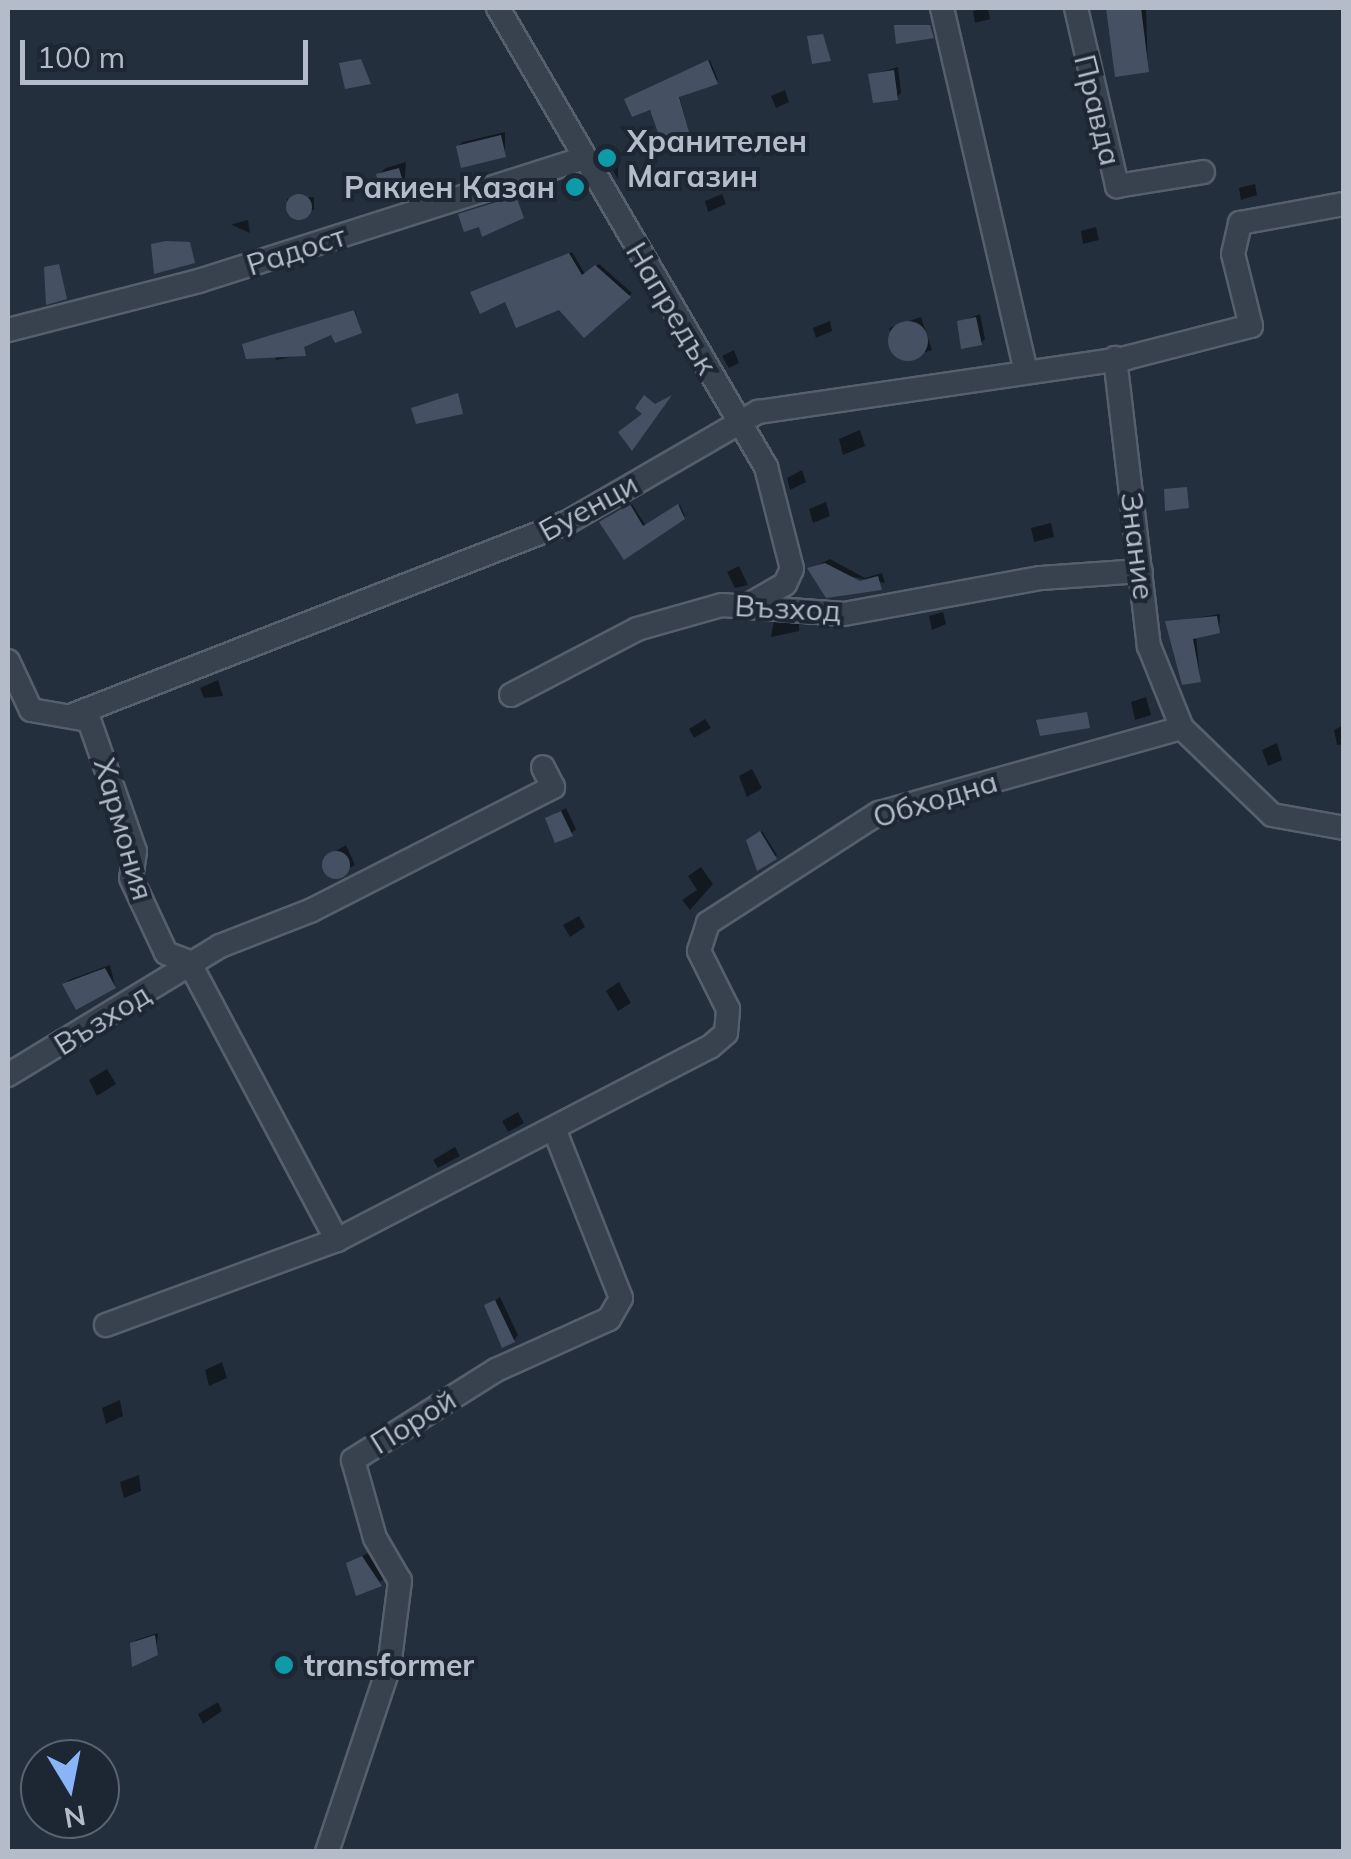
<!DOCTYPE html>
<meta charset="utf-8">
<style>
body{margin:0}
#map{position:relative;width:1351px;height:1859px;overflow:hidden;background:#242f3e;font-family:Mulish,sans-serif}
div>[style]{position:absolute}
.shadow>*{inset:0;background:#0007}
.building>*{inset:0;background:#455162}
.round{border-radius:50%}
.roads{filter:drop-shadow(2px 0 #565f6c) drop-shadow(-2px 0 #565f6c) drop-shadow(0 2px #565f6c) drop-shadow(0 -2px #565f6c)}
.minor>*{height:22px;margin:-11px;padding:0 11px;transform-origin:11px;border-radius:11px;background:#38414e}
.dots>*{width:28px;height:28px;translate:-50% -50%;box-sizing:border-box;border:5px solid #1d2633;border-radius:50%}
span{translate:-50% -50%;white-space:nowrap;text-align:center;line-height:1.15;-webkit-text-stroke:8px #1d2633;paint-order:stroke}
.street-label{font-size:30px;color:#b4bcc9}
.poi-label{font-size:30px;color:#b4bcc9;font-weight:700}
.left{translate:0 -50%;text-align:left}
.right{translate:-100% -50%;text-align:right}
.frame{position:absolute;inset:0;border:10px solid #b4bcc9;pointer-events:none}
.north{position:absolute;left:20px;top:1739px;width:100px;height:100px;box-sizing:border-box;background:#1d2633;border:2px solid #59626f;border-radius:50%;rotate:170deg;font-size:28px;font-weight:700;line-height:40px;text-align:center;color:#b4bcc9}
.north::after{content:'';display:block;margin:auto;width:35px;height:45px;background:#8ab4f8;clip-path:polygon(50% 0,100% 100%,50% 72%,0 100%)}
.scale{position:absolute;left:20px;top:40px;width:288px;height:45px;box-sizing:border-box;border:5px solid #b4bcc9;border-top:0;padding-left:12px;font-size:30px;line-height:35px;white-space:nowrap;color:#b4bcc9;-webkit-text-stroke:8px #1d2633;paint-order:stroke}
</style>
<div id="map">
<div class="shadow">
<div style="clip-path:polygon(988px 8px,990px 19px,975px 23px,973px 11px)"></div>
<div style="clip-path:polygon(1108px 8px,1146px 8px,1148px 70px,1117px 74px)"></div>
<div style="clip-path:polygon(710px 60px,718px 80px,679px 94px,690px 137px,629px 98px)"></div>
<div style="clip-path:polygon(898px 67px,901px 93px,897px 97px,871px 75px)"></div>
<div style="clip-path:polygon(785px 90px,789px 102px,776px 108px,771px 96px)"></div>
<div style="clip-path:polygon(505px 132px,505px 155px,458px 146px,463px 142px)"></div>
<div style="clip-path:polygon(618px 153px,618px 179px,606px 159px)"></div>
<div style="clip-path:polygon(406px 162px,404px 187px,378px 175px,386px 168px)"></div>
<div style="clip-path:polygon(580px 176px,589px 191px,573px 199px,564px 182px)"></div>
<div style="clip-path:polygon(1255px 184px,1257px 195px,1241px 200px,1239px 188px)"></div>
<div style="clip-path:polygon(722px 194px,726px 204px,708px 212px,705px 201px)"></div>
<div style="clip-path:polygon(314px 197px,314px 210px,288px 215px,287px 199px)"></div>
<div style="clip-path:polygon(248px 220px,250px 233px,232px 225px,233px 224px)"></div>
<div style="clip-path:polygon(1096px 227px,1099px 240px,1083px 244px,1081px 231px)"></div>
<div style="clip-path:polygon(572px 252px,585px 274px,599px 264px,632px 293px,585px 334px,560px 307px,473px 292px)"></div>
<div style="clip-path:polygon(355px 310px,361px 331px,332px 332px,304px 344px,304px 354px,276px 360px,274px 349px,247px 343px)"></div>
<div style="clip-path:polygon(980px 314px,985px 339px,981px 343px,960px 322px)"></div>
<div style="clip-path:polygon(921px 317px,932px 350px,901px 360px,889px 328px)"></div>
<div style="clip-path:polygon(830px 321px,832px 331px,816px 338px,813px 328px)"></div>
<div style="clip-path:polygon(734px 350px,739px 363px,729px 368px,722px 356px)"></div>
<div style="clip-path:polygon(860px 430px,865px 446px,843px 455px,839px 439px)"></div>
<div style="clip-path:polygon(802px 470px,806px 482px,790px 490px,787px 478px)"></div>
<div style="clip-path:polygon(826px 502px,830px 516px,813px 523px,809px 509px)"></div>
<div style="clip-path:polygon(632px 504px,646px 526px,680px 505px,685px 516px,625px 557px,602px 522px)"></div>
<div style="clip-path:polygon(1051px 523px,1054px 537px,1034px 542px,1031px 528px)"></div>
<div style="clip-path:polygon(830px 559px,865px 578px,882px 573px,885px 583px,810px 569px)"></div>
<div style="clip-path:polygon(739px 566px,748px 585px,735px 588px,727px 572px)"></div>
<div style="clip-path:polygon(943px 612px,946px 624px,932px 630px,929px 616px)"></div>
<div style="clip-path:polygon(1220px 614px,1219px 630px,1196px 635px,1200px 679px,1168px 622px)"></div>
<div style="clip-path:polygon(774px 620px,799px 622px,799px 631px,771px 637px)"></div>
<div style="clip-path:polygon(218px 680px,223px 696px,204px 698px,200px 688px)"></div>
<div style="clip-path:polygon(1146px 697px,1151px 715px,1135px 720px,1131px 702px)"></div>
<div style="clip-path:polygon(705px 719px,711px 728px,694px 738px,689px 729px)"></div>
<div style="clip-path:polygon(1344px 725px,1344px 744px,1337px 745px,1334px 730px)"></div>
<div style="clip-path:polygon(1277px 743px,1282px 760px,1268px 766px,1262px 750px)"></div>
<div style="clip-path:polygon(752px 769px,762px 788px,747px 797px,739px 776px)"></div>
<div style="clip-path:polygon(566px 808px,576px 829px,571px 834px,548px 819px)"></div>
<div style="clip-path:polygon(762px 831px,777px 855px,758px 867px,748px 841px)"></div>
<div style="clip-path:polygon(346px 845px,355px 865px,332px 877px,323px 859px)"></div>
<div style="clip-path:polygon(701px 867px,713px 884px,690px 910px,682px 900px,697px 890px,688px 876px)"></div>
<div style="clip-path:polygon(579px 916px,585px 927px,570px 937px,563px 925px)"></div>
<div style="clip-path:polygon(110px 965px,115px 986px,65px 985px,69px 980px)"></div>
<div style="clip-path:polygon(619px 982px,631px 1003px,618px 1011px,606px 991px)"></div>
<div style="clip-path:polygon(107px 1069px,116px 1084px,97px 1096px,89px 1080px)"></div>
<div style="clip-path:polygon(518px 1112px,524px 1123px,508px 1132px,502px 1121px)"></div>
<div style="clip-path:polygon(455px 1147px,460px 1156px,438px 1168px,433px 1160px)"></div>
<div style="clip-path:polygon(500px 1297px,518px 1335px,514px 1340px,487px 1306px)"></div>
<div style="clip-path:polygon(222px 1362px,227px 1378px,209px 1386px,205px 1370px)"></div>
<div style="clip-path:polygon(120px 1400px,123px 1416px,106px 1424px,102px 1408px)"></div>
<div style="clip-path:polygon(139px 1475px,141px 1491px,124px 1498px,120px 1482px)"></div>
<div style="clip-path:polygon(368px 1553px,385px 1579px,358px 1593px,349px 1563px)"></div>
<div style="clip-path:polygon(158px 1633px,156px 1653px,132px 1644px,136px 1640px)"></div>
<div style="clip-path:polygon(218px 1702px,222px 1711px,203px 1724px,198px 1714px)"></div>
</div>
<div class="building">
<div style="clip-path:polygon(1106px 8px,1141px 8px,1149px 72px,1115px 77px)"></div>
<div style="clip-path:polygon(894px 25px,930px 25px,934px 38px,896px 44px)"></div>
<div style="clip-path:polygon(823px 34px,831px 61px,812px 64px,807px 36px)"></div>
<div style="clip-path:polygon(361px 59px,371px 84px,345px 89px,339px 63px)"></div>
<div style="clip-path:polygon(708px 60px,718px 84px,679px 97px,691px 139px,663px 147px,650px 110px,632px 117px,624px 99px)"></div>
<div style="clip-path:polygon(894px 70px,898px 100px,873px 103px,868px 74px)"></div>
<div style="clip-path:polygon(501px 135px,506px 157px,461px 168px,456px 146px)"></div>
<div style="clip-path:polygon(399px 168px,405px 189px,381px 196px,376px 174px)"></div>
<div class="round" style="left:286px;top:194px;width:26px;height:26px"></div>
<div style="clip-path:polygon(516px 196px,524px 218px,482px 237px,479px 227px,464px 232px,458px 214px)"></div>
<div style="clip-path:polygon(166px 241px,190px 242px,195px 263px,154px 274px,151px 244px)"></div>
<div style="clip-path:polygon(569px 253px,582px 275px,595px 265px,631px 297px,584px 338px,559px 310px,516px 328px,505px 302px,480px 314px,470px 292px)"></div>
<div style="clip-path:polygon(59px 264px,67px 299px,46px 305px,44px 267px)"></div>
<div style="clip-path:polygon(354px 310px,362px 333px,335px 343px,331px 335px,304px 347px,306px 356px,246px 359px,242px 344px)"></div>
<div style="clip-path:polygon(976px 317px,982px 345px,961px 349px,957px 321px)"></div>
<div class="round" style="left:888px;top:321px;width:40px;height:40px"></div>
<div style="clip-path:polygon(458px 393px,463px 414px,416px 424px,411px 408px)"></div>
<div style="clip-path:polygon(644px 395px,655px 404px,672px 395px,632px 451px,618px 432px,642px 414px,635px 408px)"></div>
<div style="clip-path:polygon(1187px 487px,1189px 508px,1165px 511px,1164px 489px)"></div>
<div style="clip-path:polygon(630px 504px,643px 526px,678px 504px,685px 519px,624px 560px,599px 522px)"></div>
<div style="clip-path:polygon(825px 563px,860px 581px,878px 576px,882px 590px,826px 598px,807px 568px)"></div>
<div style="clip-path:polygon(1217px 616px,1220px 633px,1193px 639px,1201px 682px,1182px 685px,1165px 621px)"></div>
<div style="clip-path:polygon(1087px 712px,1090px 728px,1040px 736px,1036px 720px)"></div>
<div style="clip-path:polygon(561px 811px,573px 836px,555px 843px,545px 818px)"></div>
<div style="clip-path:polygon(760px 831px,777px 859px,757px 871px,746px 840px)"></div>
<div class="round" style="left:322px;top:851px;width:28px;height:28px"></div>
<div style="clip-path:polygon(105px 968px,116px 988px,76px 1010px,62px 984px)"></div>
<div style="clip-path:polygon(495px 1300px,515px 1342px,502px 1348px,484px 1305px)"></div>
<div style="clip-path:polygon(362px 1556px,382px 1586px,356px 1596px,346px 1563px)"></div>
<div style="clip-path:polygon(155px 1635px,158px 1655px,132px 1667px,130px 1643px)"></div>
</div>
<div class="roads">
<div class="minor">
<div style="left:498px;top:8px;width:532px;rotate:59.72deg"></div>
<div style="left:766px;top:467px;width:105px;rotate:75.7deg"></div>
<div style="left:792px;top:569px;width:17px;rotate:115deg"></div>
<div style="left:785px;top:584px;width:39px;rotate:150deg"></div>
<div style="left:942px;top:8px;width:368px;rotate:77deg"></div>
<div style="left:1076px;top:8px;width:183px;rotate:77deg"></div>
<div style="left:1117px;top:186px;width:87px;rotate:-9.2deg"></div>
<div style="left:8px;top:330px;width:197px;rotate:-14.4deg"></div>
<div style="left:199px;top:281px;width:402px;rotate:-17.7deg"></div>
<div style="left:1115px;top:358px;width:290px;rotate:83.3deg"></div>
<div style="left:1149px;top:646px;width:88px;rotate:68.1deg"></div>
<div style="left:8px;top:661px;width:54px;rotate:64.9deg"></div>
<div style="left:31px;top:710px;width:59px;rotate:9.8deg"></div>
<div style="left:89px;top:720px;width:139px;rotate:70.7deg"></div>
<div style="left:135px;top:851px;width:27px;rotate:98deg"></div>
<div style="left:131px;top:878px;width:83px;rotate:65deg"></div>
<div style="left:166px;top:953px;width:25px;rotate:21deg"></div>
<div style="left:189px;top:962px;width:315px;rotate:62deg"></div>
<div style="left:511px;top:695px;width:142px;rotate:-27.6deg"></div>
<div style="left:637px;top:629px;width:88px;rotate:-15.8deg"></div>
<div style="left:722px;top:605px;width:122px;rotate:4.2deg"></div>
<div style="left:844px;top:614px;width:200px;rotate:-10.4deg"></div>
<div style="left:1041px;top:578px;width:100px;rotate:-4deg"></div>
<div style="left:73px;top:715px;width:531px;rotate:-21.3deg"></div>
<div style="left:568px;top:522px;width:220px;rotate:-30.1deg"></div>
<div style="left:758px;top:412px;width:372px;rotate:-8.3deg"></div>
<div style="left:1126px;top:358px;width:129px;rotate:-14.4deg"></div>
<div style="left:1251px;top:326px;width:74px;rotate:-104deg"></div>
<div style="left:1233px;top:254px;width:32px;rotate:-77deg"></div>
<div style="left:1240px;top:223px;width:106px;rotate:-10.4deg"></div>
<div style="left:8px;top:1075px;width:248px;rotate:-31.3deg"></div>
<div style="left:220px;top:946px;width:97px;rotate:-21.3deg"></div>
<div style="left:310px;top:911px;width:273px;rotate:-27deg"></div>
<div style="left:553px;top:787px;width:22px;rotate:-117deg"></div>
<div style="left:106px;top:1325px;width:246px;rotate:-20.2deg"></div>
<div style="left:337px;top:1240px;width:420px;rotate:-27.4deg"></div>
<div style="left:710px;top:1047px;width:21px;rotate:-41deg"></div>
<div style="left:726px;top:1033px;width:24px;rotate:-85deg"></div>
<div style="left:728px;top:1009px;width:65px;rotate:-116.6deg"></div>
<div style="left:699px;top:951px;width:29px;rotate:-72deg"></div>
<div style="left:708px;top:923px;width:203px;rotate:-32.8deg"></div>
<div style="left:879px;top:813px;width:315px;rotate:-15.7deg"></div>
<div style="left:1182px;top:728px;width:125px;rotate:44deg"></div>
<div style="left:1272px;top:815px;width:73px;rotate:10.2deg"></div>
<div style="left:327px;top:1852px;width:195px;rotate:-71.5deg"></div>
<div style="left:389px;top:1667px;width:87px;rotate:-82.7deg"></div>
<div style="left:400px;top:1581px;width:50px;rotate:-120.2deg"></div>
<div style="left:375px;top:1538px;width:81px;rotate:-105.8deg"></div>
<div style="left:353px;top:1460px;width:169px;rotate:-32.2deg"></div>
<div style="left:496px;top:1370px;width:124px;rotate:-24.3deg"></div>
<div style="left:609px;top:1319px;width:24px;rotate:-60deg"></div>
<div style="left:621px;top:1298px;width:180px;rotate:-111.6deg"></div>
</div>
</div>
<div class="dots">
<div style="left:607px;top:158px;background:#0f9aa8"></div>
<div style="left:575px;top:187px;background:#0f9aa8"></div>
<div style="left:284px;top:1665px;background:#0f9aa8"></div>
</div>
<div class="street-label">
<span style="left:1098px;top:110px;rotate:76deg">Правда</span>
<span style="left:296px;top:250px;rotate:-18deg">Радост</span>
<span style="left:672px;top:308px;rotate:59deg">Напредък</span>
<span style="left:588px;top:507px;rotate:-29deg">Буенци</span>
<span style="left:1138px;top:546px;rotate:83deg">Знание</span>
<span style="left:788px;top:608px;rotate:3deg">Възход</span>
<span style="left:935px;top:799px;rotate:-17deg">Обходна</span>
<span style="left:124px;top:829px;rotate:74deg">Хармония</span>
<span style="left:102px;top:1019px;rotate:-32deg">Възход</span>
<span style="left:413px;top:1421px;rotate:-32deg">Порой</span>
</div>
<div class="poi-label">
<span class="left" style="left:627px;top:158px">Хранителен<br>Магазин</span>
<span class="right" style="left:555px;top:187px">Ракиен Казан</span>
<span class="left" style="left:304px;top:1665px">transformer</span>
</div>
<div class="frame"></div>
<div class="north">N</div>
<div class="scale">100 m</div>
</div>
